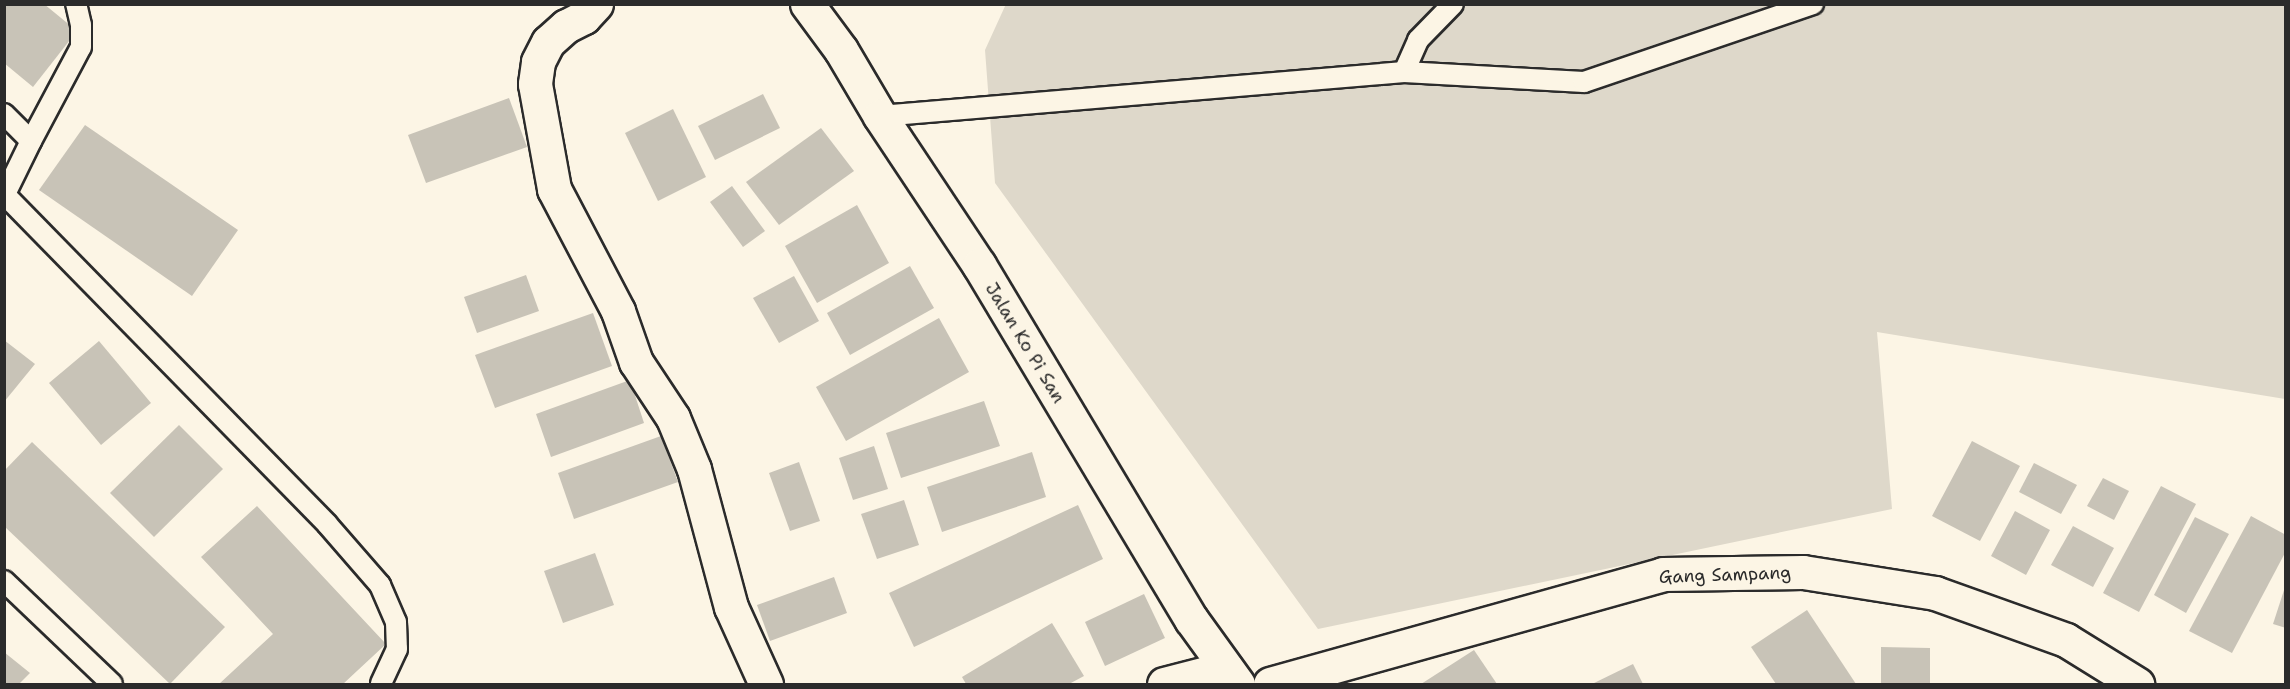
<!DOCTYPE html>
<style>
body{margin:0}
#map{position:relative;width:2290px;height:689px;overflow:hidden;background:#fcf5e5;font-family:"Shantell Sans",sans-serif}
div>[style]{position:absolute}
.green>*{inset:0;background:#ded8ca}
.building>*{inset:0;background:#c8c3b7}
.roads{filter:drop-shadow(2px 0 #2b2b2b) drop-shadow(-2px 0 #2b2b2b) drop-shadow(0 2px #2b2b2b) drop-shadow(0 -2px #2b2b2b)}
.lane>*{height:20px;margin:-10px;padding:0 10px;transform-origin:10px;border-radius:10px;background:#fcf5e5}
.street>*{height:33px;margin:-16.5px;padding:0 16.5px;transform-origin:16.5px;border-radius:16.5px;background:#fcf5e5}
span{translate:-50% -50%;white-space:nowrap;text-align:center;line-height:1.15;-webkit-text-stroke:4.5px #fcf5e5;paint-order:stroke}
.street-label{font-size:18px;color:#2b2b2b}
.frame{position:absolute;inset:0;border:6px solid #2b2b2b;pointer-events:none}
</style>
<div id="map">
<div class="green">
<div style="clip-path:polygon(1006px 4px,2285px 5px,2285px 399px,1877px 332px,1892px 509px,1318px 629px,995px 183px,985px 50px)"></div>
</div>
<div class="building">
<div style="clip-path:polygon(4px 4px,44px 4px,77px 31px,33px 87px,4px 63px)"></div>
<div style="clip-path:polygon(763px 94px,780px 128px,715px 160px,698px 126px)"></div>
<div style="clip-path:polygon(509px 98px,527px 147px,426px 183px,408px 135px)"></div>
<div style="clip-path:polygon(673px 109px,706px 177px,658px 201px,625px 133px)"></div>
<div style="clip-path:polygon(85px 125px,238px 230px,192px 296px,39px 190px)"></div>
<div style="clip-path:polygon(821px 128px,854px 171px,779px 225px,746px 182px)"></div>
<div style="clip-path:polygon(732px 186px,765px 231px,743px 247px,710px 202px)"></div>
<div style="clip-path:polygon(857px 205px,889px 263px,817px 303px,785px 246px)"></div>
<div style="clip-path:polygon(910px 266px,934px 308px,850px 355px,827px 313px)"></div>
<div style="clip-path:polygon(526px 275px,539px 311px,477px 333px,464px 297px)"></div>
<div style="clip-path:polygon(794px 276px,819px 321px,779px 343px,753px 298px)"></div>
<div style="clip-path:polygon(593px 313px,612px 366px,495px 408px,475px 355px)"></div>
<div style="clip-path:polygon(939px 318px,969px 372px,846px 441px,816px 387px)"></div>
<div style="clip-path:polygon(4px 340px,35px 364px,4px 402px)"></div>
<div style="clip-path:polygon(99px 341px,151px 403px,101px 445px,49px 383px)"></div>
<div style="clip-path:polygon(630px 380px,644px 423px,551px 457px,536px 414px)"></div>
<div style="clip-path:polygon(984px 401px,1000px 446px,901px 478px,886px 433px)"></div>
<div style="clip-path:polygon(179px 425px,223px 469px,154px 537px,110px 493px)"></div>
<div style="clip-path:polygon(661px 436px,678px 482px,574px 519px,558px 473px)"></div>
<div style="clip-path:polygon(1972px 441px,2020px 466px,1980px 541px,1932px 516px)"></div>
<div style="clip-path:polygon(32px 442px,225px 627px,170px 684px,4px 526px,4px 471px)"></div>
<div style="clip-path:polygon(874px 446px,888px 489px,853px 500px,839px 458px)"></div>
<div style="clip-path:polygon(1032px 452px,1046px 497px,942px 532px,927px 487px)"></div>
<div style="clip-path:polygon(799px 462px,820px 521px,790px 531px,769px 473px)"></div>
<div style="clip-path:polygon(2034px 463px,2077px 485px,2061px 514px,2019px 492px)"></div>
<div style="clip-path:polygon(2103px 478px,2129px 491px,2114px 520px,2087px 506px)"></div>
<div style="clip-path:polygon(2161px 486px,2196px 504px,2139px 612px,2103px 593px)"></div>
<div style="clip-path:polygon(904px 500px,919px 545px,877px 559px,861px 514px)"></div>
<div style="clip-path:polygon(1078px 505px,1103px 559px,914px 647px,889px 593px)"></div>
<div style="clip-path:polygon(257px 506px,386px 644px,343px 684px,219px 684px,273px 634px,201px 557px)"></div>
<div style="clip-path:polygon(2015px 511px,2050px 530px,2026px 575px,1991px 556px)"></div>
<div style="clip-path:polygon(2251px 516px,2286px 535px,2286px 551px,2232px 653px,2189px 631px)"></div>
<div style="clip-path:polygon(2195px 517px,2229px 534px,2186px 613px,2154px 595px)"></div>
<div style="clip-path:polygon(2073px 526px,2114px 548px,2093px 587px,2051px 565px)"></div>
<div style="clip-path:polygon(595px 553px,614px 605px,563px 623px,544px 571px)"></div>
<div style="clip-path:polygon(834px 577px,847px 613px,770px 641px,757px 605px)"></div>
<div style="clip-path:polygon(2285px 587px,2286px 587px,2286px 628px,2273px 624px)"></div>
<div style="clip-path:polygon(1144px 594px,1165px 638px,1105px 666px,1085px 622px)"></div>
<div style="clip-path:polygon(1807px 610px,1856px 684px,1776px 684px,1751px 647px)"></div>
<div style="clip-path:polygon(1052px 623px,1084px 676px,1069px 684px,966px 684px,962px 677px)"></div>
<div style="clip-path:polygon(1881px 647px,1930px 648px,1930px 684px,1881px 684px)"></div>
<div style="clip-path:polygon(1474px 650px,1497px 684px,1421px 684px)"></div>
<div style="clip-path:polygon(4px 652px,30px 673px,19px 684px,4px 684px)"></div>
<div style="clip-path:polygon(1633px 664px,1643px 684px,1592px 684px)"></div>
</div>
<div class="roads">
<div class="lane">
<div style="left:1404px;top:72px;width:35px;rotate:-66deg"></div>
<div style="left:1418px;top:40px;width:50px;rotate:-45.8deg"></div>
<div style="left:4px;top:114px;width:38px;rotate:45deg"></div>
<div style="left:31px;top:141px;width:61px;rotate:116.1deg"></div>
<div style="left:880px;top:116px;width:526px;rotate:-4.8deg"></div>
<div style="left:1404px;top:72px;width:180px;rotate:3.2deg"></div>
<div style="left:1584px;top:82px;width:242px;rotate:-18.8deg"></div>
<div style="left:31px;top:141px;width:106px;rotate:-62deg"></div>
<div style="left:81px;top:47px;width:22px;rotate:-90deg"></div>
<div style="left:81px;top:25px;width:22px;rotate:-103deg"></div>
<div style="left:5px;top:195px;width:460px;rotate:45.6deg"></div>
<div style="left:327px;top:524px;width:81px;rotate:49deg"></div>
<div style="left:380px;top:585px;width:40px;rotate:66.6deg"></div>
<div style="left:396px;top:622px;width:27px;rotate:88deg"></div>
<div style="left:397px;top:649px;width:38px;rotate:115deg"></div>
<div style="left:4px;top:581px;width:149px;rotate:43.6deg"></div>
</div>
<div class="street">
<div style="left:596px;top:4px;width:18px;rotate:133deg"></div>
<div style="left:584px;top:17px;width:20px;rotate:153deg"></div>
<div style="left:566px;top:26px;width:24px;rotate:138deg"></div>
<div style="left:548px;top:42px;width:22px;rotate:117deg"></div>
<div style="left:538px;top:62px;width:22px;rotate:98deg"></div>
<div style="left:535px;top:84px;width:107px;rotate:79.7deg"></div>
<div style="left:554px;top:189px;width:138px;rotate:62.3deg"></div>
<div style="left:618px;top:311px;width:54px;rotate:70.6deg"></div>
<div style="left:636px;top:362px;width:67px;rotate:56.5deg"></div>
<div style="left:673px;top:418px;width:55px;rotate:67.6deg"></div>
<div style="left:694px;top:469px;width:143px;rotate:75deg"></div>
<div style="left:731px;top:607px;width:85px;rotate:65.6deg"></div>
<div style="left:807px;top:4px;width:57px;rotate:53.5deg"></div>
<div style="left:841px;top:50px;width:77px;rotate:59.4deg"></div>
<div style="left:880px;top:116px;width:179px;rotate:56.4deg"></div>
<div style="left:979px;top:265px;width:413px;rotate:59.1deg"></div>
<div style="left:1191px;top:619px;width:80px;rotate:54.1deg"></div>
<div style="left:1164px;top:684px;width:64px;rotate:-14.5deg"></div>
<div style="left:1270px;top:684px;width:408px;rotate:-15.6deg"></div>
<div style="left:1663px;top:574px;width:140px;rotate:-0.8deg"></div>
<div style="left:1803px;top:572px;width:134px;rotate:9deg"></div>
<div style="left:1935px;top:593px;width:139px;rotate:19.7deg"></div>
<div style="left:2066px;top:640px;width:84px;rotate:31.8deg"></div>
</div>
</div>
<div class="street-label">
<span style="left:1025px;top:343px;rotate:59deg">Jalan Ko Pi San</span>
<span style="left:1725px;top:575px;rotate:-2deg">Gang Sampang</span>
</div>
<div class="frame"></div>
</div>
